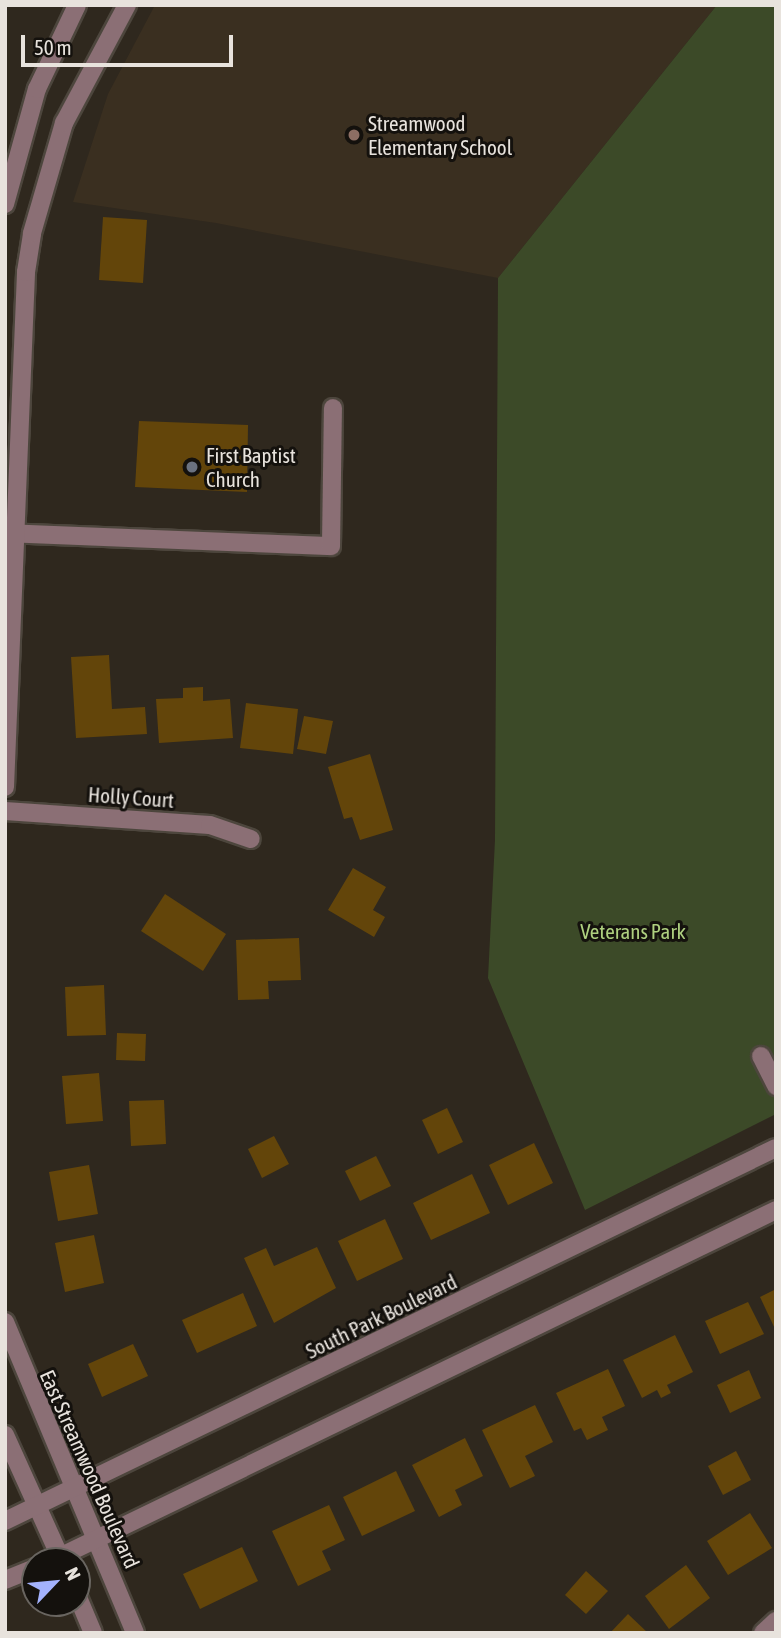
<!DOCTYPE html>
<style>
body{margin:0}
#map{position:relative;width:781px;height:1638px;overflow:hidden;background:#2f281e;font-family:"Asap Condensed",sans-serif}
div>[style]{position:absolute}
.built>*{inset:0;background:#3a2f20}
.green>*{inset:0;background:#3c4a28}
.building>*{inset:0;background:#63450a}
.roads{filter:drop-shadow(2px 0 #4d463d) drop-shadow(-2px 0 #4d463d) drop-shadow(0 2px #4d463d) drop-shadow(0 -2px #4d463d)}
.minor>*{height:18px;margin:-9px;padding:0 9px;transform-origin:9px;border-radius:9px;background:#8b6f75}
.dots>*{width:19px;height:19px;translate:-50% -50%;box-sizing:border-box;border:4px solid #14110d;border-radius:50%}
span{translate:-50% -50%;white-space:nowrap;text-align:center;line-height:1.15;-webkit-text-stroke:6px #14110d;paint-order:stroke}
.poi-label{font-size:21px;color:#e8e3dd}
.left{translate:0 -50%;text-align:left}
.street-label{font-size:21px;color:#e8e3dd}
.park-label{font-size:21px;color:#aecf7f}
.frame{position:absolute;inset:0;border:7px solid #e8e3dd;pointer-events:none}
.north{position:absolute;left:21px;top:1547px;width:70px;height:70px;box-sizing:border-box;background:#14110d;border:2px solid #696560;border-radius:50%;rotate:64deg;font-size:19px;font-weight:700;line-height:28px;text-align:center;color:#e8e3dd}
.north::after{content:'';display:block;margin:auto;width:24px;height:32px;background:#a3b2fd;clip-path:polygon(50% 0,100% 100%,50% 72%,0 100%)}
.scale{position:absolute;left:21px;top:35px;width:212px;height:32px;box-sizing:border-box;border:4px solid #e8e3dd;border-top:0;padding-left:9px;font-size:21px;line-height:24px;white-space:nowrap;color:#e8e3dd;-webkit-text-stroke:5px #14110d;paint-order:stroke}
</style>
<div id="map">
<div class="built">
<div style="clip-path:polygon(155px 5px,717px 5px,498px 278px,216px 223px,73px 202px,108px 94px)"></div>
</div>
<div class="green">
<div style="clip-path:polygon(717px 5px,776px 5px,776px 1114px,585px 1210px,488px 978px,495px 840px,498px 278px)"></div>
</div>
<div class="building">
<div style="clip-path:polygon(103px 217px,147px 220px,143px 283px,99px 280px)"></div>
<div style="clip-path:polygon(139px 421px,248px 425px,247px 492px,135px 487px)"></div>
<div style="clip-path:polygon(109px 655px,112px 709px,145px 707px,147px 734px,76px 738px,71px 657px)"></div>
<div style="clip-path:polygon(203px 687px,203px 701px,230px 699px,233px 738px,159px 743px,156px 699px,183px 698px,183px 688px)"></div>
<div style="clip-path:polygon(246px 703px,298px 709px,293px 754px,240px 748px)"></div>
<div style="clip-path:polygon(304px 716px,333px 721px,326px 754px,297px 749px)"></div>
<div style="clip-path:polygon(370px 754px,393px 830px,360px 840px,352px 817px,344px 819px,328px 767px)"></div>
<div style="clip-path:polygon(353px 868px,386px 887px,373px 910px,385px 917px,374px 937px,328px 910px)"></div>
<div style="clip-path:polygon(165px 894px,226px 934px,203px 971px,141px 931px)"></div>
<div style="clip-path:polygon(299px 938px,301px 980px,268px 981px,269px 999px,238px 1000px,236px 940px)"></div>
<div style="clip-path:polygon(104px 985px,106px 1035px,67px 1036px,65px 987px)"></div>
<div style="clip-path:polygon(117px 1033px,146px 1034px,145px 1061px,116px 1060px)"></div>
<div style="clip-path:polygon(99px 1073px,103px 1121px,66px 1124px,62px 1076px)"></div>
<div style="clip-path:polygon(164px 1100px,166px 1144px,131px 1146px,129px 1101px)"></div>
<div style="clip-path:polygon(447px 1108px,463px 1142px,438px 1154px,422px 1120px)"></div>
<div style="clip-path:polygon(274px 1136px,289px 1164px,262px 1178px,248px 1149px)"></div>
<div style="clip-path:polygon(534px 1143px,553px 1183px,508px 1205px,489px 1165px)"></div>
<div style="clip-path:polygon(376px 1156px,391px 1186px,360px 1201px,345px 1171px)"></div>
<div style="clip-path:polygon(89px 1165px,98px 1214px,58px 1221px,49px 1172px)"></div>
<div style="clip-path:polygon(472px 1174px,490px 1213px,431px 1240px,413px 1203px)"></div>
<div style="clip-path:polygon(385px 1219px,403px 1259px,357px 1281px,338px 1241px)"></div>
<div style="clip-path:polygon(94px 1235px,104px 1283px,65px 1292px,55px 1243px)"></div>
<div style="clip-path:polygon(317px 1247px,336px 1288px,274px 1323px,244px 1258px,266px 1248px,274px 1266px)"></div>
<div style="clip-path:polygon(776px 1289px,776px 1331px,760px 1297px)"></div>
<div style="clip-path:polygon(243px 1293px,257px 1326px,197px 1353px,182px 1320px)"></div>
<div style="clip-path:polygon(748px 1302px,764px 1334px,720px 1354px,705px 1321px)"></div>
<div style="clip-path:polygon(675px 1335px,693px 1372px,667px 1385px,671px 1393px,661px 1398px,657px 1390px,642px 1398px,623px 1360px)"></div>
<div style="clip-path:polygon(133px 1344px,148px 1376px,102px 1397px,88px 1364px)"></div>
<div style="clip-path:polygon(608px 1369px,625px 1406px,602px 1417px,608px 1430px,587px 1440px,581px 1428px,574px 1431px,556px 1393px)"></div>
<div style="clip-path:polygon(749px 1370px,761px 1398px,730px 1413px,717px 1385px)"></div>
<div style="clip-path:polygon(535px 1405px,553px 1442px,525px 1456px,535px 1476px,510px 1488px,482px 1430px)"></div>
<div style="clip-path:polygon(465px 1438px,483px 1476px,455px 1490px,462px 1505px,439px 1517px,412px 1465px)"></div>
<div style="clip-path:polygon(736px 1451px,751px 1480px,723px 1495px,708px 1466px)"></div>
<div style="clip-path:polygon(396px 1471px,415px 1511px,362px 1536px,343px 1497px)"></div>
<div style="clip-path:polygon(329px 1505px,345px 1540px,322px 1551px,331px 1570px,298px 1586px,272px 1531px)"></div>
<div style="clip-path:polygon(750px 1513px,772px 1548px,728px 1575px,707px 1541px)"></div>
<div style="clip-path:polygon(242px 1547px,258px 1581px,200px 1609px,183px 1574px)"></div>
<div style="clip-path:polygon(686px 1565px,710px 1598px,669px 1629px,645px 1596px)"></div>
<div style="clip-path:polygon(586px 1571px,608px 1591px,586px 1614px,565px 1595px)"></div>
<div style="clip-path:polygon(628px 1614px,648px 1633px,610px 1633px)"></div>
</div>
<div class="roads">
<div class="minor">
<div style="left:5px;top:204px;width:119px;rotate:-74.5deg"></div>
<div style="left:37px;top:89px;width:93px;rotate:-64.5deg"></div>
<div style="left:5px;top:533px;width:326px;rotate:2.3deg"></div>
<div style="left:331px;top:546px;width:138px;rotate:-89.2deg"></div>
<div style="left:5px;top:787px;width:515px;rotate:-87.66deg"></div>
<div style="left:26px;top:272px;width:39px;rotate:-81deg"></div>
<div style="left:32px;top:233px;width:115px;rotate:-73.8deg"></div>
<div style="left:64px;top:123px;width:134px;rotate:-61.9deg"></div>
<div style="left:5px;top:811px;width:205px;rotate:3.9deg"></div>
<div style="left:210px;top:825px;width:43px;rotate:18.9deg"></div>
<div style="left:761px;top:1056px;width:34px;rotate:63deg"></div>
<div style="left:5px;top:1322px;width:337px;rotate:67.3deg"></div>
<div style="left:5px;top:1435px;width:138px;rotate:65.7deg"></div>
<div style="left:5px;top:1521px;width:856px;rotate:-25.82deg"></div>
<div style="left:51px;top:1561px;width:805px;rotate:-25.83deg"></div>
<div style="left:5px;top:1580px;width:32px;rotate:-22deg"></div>
<div style="left:77px;top:1595px;width:41px;rotate:67.2deg"></div>
<div style="left:763px;top:1633px;width:18px;rotate:-43deg"></div>
</div>
</div>
<div class="dots">
<div style="left:354px;top:135px;background:#8d6e63"></div>
<div style="left:192px;top:467px;background:#6b7280"></div>
</div>
<div class="poi-label">
<span class="left" style="left:368px;top:135px">Streamwood<br>Elementary School</span>
<span class="left" style="left:206px;top:467px">First Baptist<br>Church</span>
</div>
<div class="street-label">
<span style="left:131px;top:797px;rotate:4deg">Holly Court</span>
<span style="left:381px;top:1316px;rotate:-26deg">South Park Boulevard</span>
<span style="left:90px;top:1469px;rotate:66deg">East Streamwood Boulevard</span>
</div>
<div class="park-label">
<span style="left:633px;top:931px">Veterans Park</span>
</div>
<div class="frame"></div>
<div class="north">N</div>
<div class="scale">50 m</div>
</div>
